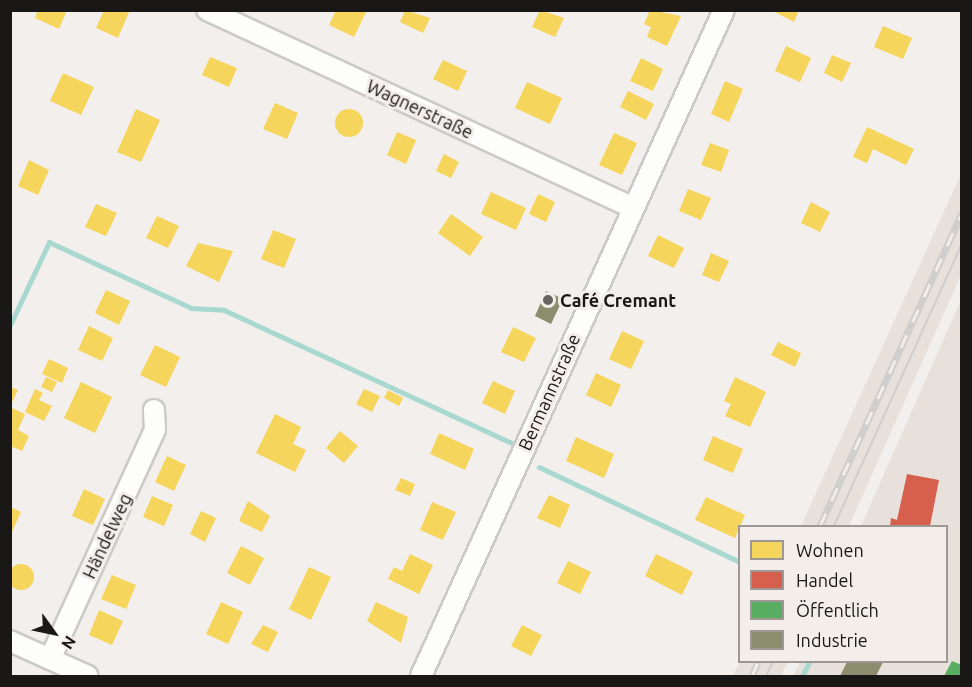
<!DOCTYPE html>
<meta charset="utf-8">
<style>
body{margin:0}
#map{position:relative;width:972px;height:687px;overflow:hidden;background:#f2efec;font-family:Ubuntu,sans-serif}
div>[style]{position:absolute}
.built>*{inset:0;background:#e8e0da}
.homes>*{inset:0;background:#f6d55c}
.round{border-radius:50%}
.shops>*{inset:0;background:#d6604d}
.public>*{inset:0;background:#5aae61}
.industry>*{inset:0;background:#8c8c6e}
.stream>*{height:5px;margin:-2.5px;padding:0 2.5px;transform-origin:2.5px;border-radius:2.5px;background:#a8d8cf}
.roads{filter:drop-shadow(2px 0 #cccac7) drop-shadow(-2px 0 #cccac7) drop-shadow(0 2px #cccac7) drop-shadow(0 -2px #cccac7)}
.street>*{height:20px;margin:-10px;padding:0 10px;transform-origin:10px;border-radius:10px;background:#fdfdfc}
.tram>*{height:1.5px;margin:-0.75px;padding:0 0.75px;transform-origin:0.75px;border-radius:0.75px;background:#cfcecd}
.rail>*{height:7px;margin-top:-3.5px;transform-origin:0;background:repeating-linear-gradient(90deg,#f4eeea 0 14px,#cfcecd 0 28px);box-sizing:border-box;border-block:2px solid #cfcecd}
.dots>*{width:16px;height:16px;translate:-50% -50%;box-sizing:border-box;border:3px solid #f4eeea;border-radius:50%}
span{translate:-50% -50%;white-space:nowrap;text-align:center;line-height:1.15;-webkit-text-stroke:6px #f4eeea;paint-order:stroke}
.street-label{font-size:18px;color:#1a1816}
.poi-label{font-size:18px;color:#1a1816;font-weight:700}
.left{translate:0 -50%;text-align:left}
.frame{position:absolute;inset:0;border:12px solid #1a1816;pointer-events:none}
.legend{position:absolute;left:738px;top:525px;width:210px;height:138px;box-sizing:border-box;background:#f4eeea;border:2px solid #9d9895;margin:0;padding:8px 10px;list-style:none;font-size:18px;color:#1a1816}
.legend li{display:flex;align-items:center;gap:12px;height:30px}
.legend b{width:30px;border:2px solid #9d9895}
.north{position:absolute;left:24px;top:603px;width:60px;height:60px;-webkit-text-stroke:4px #f4eeea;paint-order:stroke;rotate:123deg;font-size:16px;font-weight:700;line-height:24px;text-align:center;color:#1a1816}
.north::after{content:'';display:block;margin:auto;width:21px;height:27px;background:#1a1816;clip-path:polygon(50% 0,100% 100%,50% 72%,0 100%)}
</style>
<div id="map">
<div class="built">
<div style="clip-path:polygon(961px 174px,961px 275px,849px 526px,801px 526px)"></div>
<div style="clip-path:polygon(961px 300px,961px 676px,793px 676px,800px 662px,946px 662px,946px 526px,861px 526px)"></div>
<div style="clip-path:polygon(740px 662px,788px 662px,781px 676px,733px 676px)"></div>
</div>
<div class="homes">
<div style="clip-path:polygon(38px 10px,67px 10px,59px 29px,35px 18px)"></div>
<div style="clip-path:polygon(104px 10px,130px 10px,118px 38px,96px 28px)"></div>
<div style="clip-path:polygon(336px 10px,367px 10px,354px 37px,329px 25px)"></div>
<div style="clip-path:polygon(405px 10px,430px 18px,423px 33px,400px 22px)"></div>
<div style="clip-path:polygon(540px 10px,564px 18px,555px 37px,532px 27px)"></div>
<div style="clip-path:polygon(650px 10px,681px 16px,667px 46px,647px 37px,651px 27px,644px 24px)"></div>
<div style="clip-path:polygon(771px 10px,799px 10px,794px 22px)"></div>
<div style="clip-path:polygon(883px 26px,912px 38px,903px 59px,874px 47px)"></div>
<div style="clip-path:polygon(786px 46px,811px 58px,800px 82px,775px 71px)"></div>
<div style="clip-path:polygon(832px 55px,851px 63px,842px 82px,824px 73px)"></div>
<div style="clip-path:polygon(210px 57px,237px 68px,229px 87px,202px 75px)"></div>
<div style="clip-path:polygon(641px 58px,663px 69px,653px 91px,630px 81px)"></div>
<div style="clip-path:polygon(443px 60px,467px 71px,458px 91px,433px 79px)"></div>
<div style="clip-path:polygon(63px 73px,94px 87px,81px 115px,50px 101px)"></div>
<div style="clip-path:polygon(725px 81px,743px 89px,729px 122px,711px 114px)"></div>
<div style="clip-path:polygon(527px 82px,562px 98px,550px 124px,515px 108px)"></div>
<div style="clip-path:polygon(628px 91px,654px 104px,646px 120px,620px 107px)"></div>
<div style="clip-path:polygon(275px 103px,298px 113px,287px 139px,263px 129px)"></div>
<div class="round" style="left:335px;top:109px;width:28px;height:28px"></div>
<div style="clip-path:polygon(136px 109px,160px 120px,141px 162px,117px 152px)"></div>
<div style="clip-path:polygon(867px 127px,914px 149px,906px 165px,873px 149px,867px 163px,853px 157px)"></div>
<div style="clip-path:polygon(397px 132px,416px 140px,406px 164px,387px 155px)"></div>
<div style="clip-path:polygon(614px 133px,637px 143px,622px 175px,599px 165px)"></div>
<div style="clip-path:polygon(710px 143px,729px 150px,721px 172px,701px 165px)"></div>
<div style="clip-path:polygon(444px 154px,459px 162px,451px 178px,436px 171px)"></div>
<div style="clip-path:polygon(29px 160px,49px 170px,38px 195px,18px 186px)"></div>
<div style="clip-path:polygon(688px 189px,711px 198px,701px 220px,679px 211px)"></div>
<div style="clip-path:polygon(491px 192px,526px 208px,516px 230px,481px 214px)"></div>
<div style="clip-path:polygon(538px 194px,555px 202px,546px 222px,529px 214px)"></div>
<div style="clip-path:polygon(811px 202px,830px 212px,820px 232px,801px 223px)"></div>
<div style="clip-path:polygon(96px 204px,117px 213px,106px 236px,85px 227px)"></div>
<div style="clip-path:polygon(451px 214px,483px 237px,470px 256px,438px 233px)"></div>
<div style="clip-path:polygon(157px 216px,179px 226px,168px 248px,146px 238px)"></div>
<div style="clip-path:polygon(273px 230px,296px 239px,284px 268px,261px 259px)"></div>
<div style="clip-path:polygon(658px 235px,684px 248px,674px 268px,648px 256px)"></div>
<div style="clip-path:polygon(198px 243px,233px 251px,219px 282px,186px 266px)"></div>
<div style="clip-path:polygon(711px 253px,729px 261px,719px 282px,702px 275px)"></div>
<div style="clip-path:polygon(106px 290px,130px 301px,119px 325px,95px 313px)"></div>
<div style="clip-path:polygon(89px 326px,113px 338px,102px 361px,78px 350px)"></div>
<div style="clip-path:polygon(513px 327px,536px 338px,524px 362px,501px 352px)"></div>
<div style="clip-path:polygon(622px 331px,644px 341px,631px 369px,609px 359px)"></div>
<div style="clip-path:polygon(778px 342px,801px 353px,795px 367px,771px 355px)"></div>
<div style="clip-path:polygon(155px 345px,180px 357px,166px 387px,140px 375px)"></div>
<div style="clip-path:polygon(49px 359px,68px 368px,62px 383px,42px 374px)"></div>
<div style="clip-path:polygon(596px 373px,621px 385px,611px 407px,586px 395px)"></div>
<div style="clip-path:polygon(46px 377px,57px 382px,52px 392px,41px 387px)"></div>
<div style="clip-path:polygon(735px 377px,766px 392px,750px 427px,725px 416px,731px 404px,724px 401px)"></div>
<div style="clip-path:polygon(493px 381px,515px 391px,505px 414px,482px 403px)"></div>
<div style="clip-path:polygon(81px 382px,112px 397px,95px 433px,64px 418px)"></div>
<div style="clip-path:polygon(10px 387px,18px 390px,10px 406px)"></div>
<div style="clip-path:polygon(35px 389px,43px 393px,39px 400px,52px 406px,44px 421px,25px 412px)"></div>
<div style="clip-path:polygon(364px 389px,380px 396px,372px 412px,356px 404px)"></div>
<div style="clip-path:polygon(388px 390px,403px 398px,399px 406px,384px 398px)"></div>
<div style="clip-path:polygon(10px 407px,25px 414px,18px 430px,29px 436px,22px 451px,10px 446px)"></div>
<div style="clip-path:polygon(275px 414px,301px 427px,293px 444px,306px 450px,295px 472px,256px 453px)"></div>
<div style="clip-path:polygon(340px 431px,358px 446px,344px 463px,326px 448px)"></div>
<div style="clip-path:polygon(439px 433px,474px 449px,465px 470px,430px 454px)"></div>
<div style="clip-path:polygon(713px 436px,743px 449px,733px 473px,703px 460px)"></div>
<div style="clip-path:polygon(576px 437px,614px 454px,604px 478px,566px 461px)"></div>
<div style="clip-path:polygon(167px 456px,186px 465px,174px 491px,155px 482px)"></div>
<div style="clip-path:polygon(401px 478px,415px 484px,410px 496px,395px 490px)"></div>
<div style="clip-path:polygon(84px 489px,105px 499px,93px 525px,72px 516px)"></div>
<div style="clip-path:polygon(549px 495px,570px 505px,560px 528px,537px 518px)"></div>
<div style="clip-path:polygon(152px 496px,173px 505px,164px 526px,143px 517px)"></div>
<div style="clip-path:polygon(706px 497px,745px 515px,735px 538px,695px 520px)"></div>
<div style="clip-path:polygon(248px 501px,270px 516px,262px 532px,239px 521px)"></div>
<div style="clip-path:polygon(432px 502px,456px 512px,443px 540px,420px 530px)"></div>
<div style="clip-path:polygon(10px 507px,21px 512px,10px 536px)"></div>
<div style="clip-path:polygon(201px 511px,216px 518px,205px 542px,190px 534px)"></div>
<div style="clip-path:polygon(241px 546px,264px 558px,250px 585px,227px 573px)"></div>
<div style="clip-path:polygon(410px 554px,433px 565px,419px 594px,388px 579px,394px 567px,402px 571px)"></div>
<div style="clip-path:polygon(656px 554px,693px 572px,682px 595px,645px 576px)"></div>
<div style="clip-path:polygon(568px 561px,591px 572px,580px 594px,557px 583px)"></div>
<div class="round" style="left:8px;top:564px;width:26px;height:26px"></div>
<div style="clip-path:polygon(309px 567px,331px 577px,311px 620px,289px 609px)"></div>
<div style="clip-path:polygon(112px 575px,136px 585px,126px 609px,101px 599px)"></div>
<div style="clip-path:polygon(221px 602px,243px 612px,228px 644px,206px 634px)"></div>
<div style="clip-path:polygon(376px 602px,408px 617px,401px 643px,367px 621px)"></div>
<div style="clip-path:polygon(99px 610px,123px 621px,112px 645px,89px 635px)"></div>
<div style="clip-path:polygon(263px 625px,278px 632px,268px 652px,251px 644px)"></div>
<div style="clip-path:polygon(522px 625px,542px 635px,531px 656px,511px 646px)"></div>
</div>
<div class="shops">
<div style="clip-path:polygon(907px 474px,939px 480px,930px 526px,890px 526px,891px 518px,897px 520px)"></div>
</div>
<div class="public">
<div style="clip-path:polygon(952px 661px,962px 665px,962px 676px,944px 676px)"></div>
</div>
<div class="industry">
<div style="clip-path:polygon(546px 291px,563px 299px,551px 324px,535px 316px)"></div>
<div style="clip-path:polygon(847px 662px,883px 662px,876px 676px,840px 676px)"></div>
</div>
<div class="stream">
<div style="left:10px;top:325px;width:92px;rotate:-64.8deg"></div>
<div style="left:49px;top:242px;width:157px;rotate:24.9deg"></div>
<div style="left:191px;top:308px;width:33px;rotate:3deg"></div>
<div style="left:224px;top:310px;width:317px;rotate:24.8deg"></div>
<div style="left:539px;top:467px;width:222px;rotate:25.3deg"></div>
<div style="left:802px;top:676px;width:16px;rotate:-63deg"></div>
</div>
<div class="roads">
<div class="street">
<div style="left:207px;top:10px;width:470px;rotate:24.9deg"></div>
<div style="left:10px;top:641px;width:85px;rotate:24.2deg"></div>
<div style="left:50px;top:659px;width:252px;rotate:-65.4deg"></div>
<div style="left:155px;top:430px;width:20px;rotate:-93deg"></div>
<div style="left:421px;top:676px;width:732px;rotate:-65.54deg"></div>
</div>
</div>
<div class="tram">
<div style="left:834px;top:526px;width:310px;rotate:-65.6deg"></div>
<div style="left:766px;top:676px;width:16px;rotate:-63deg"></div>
</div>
<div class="rail">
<div style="left:820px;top:526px;width:344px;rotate:-65.6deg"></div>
<div style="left:752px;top:676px;width:15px;rotate:-67deg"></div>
</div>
<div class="dots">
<div style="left:548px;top:300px;background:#666361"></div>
</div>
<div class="street-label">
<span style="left:420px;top:109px;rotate:25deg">Wagnerstraße</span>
<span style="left:549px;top:392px;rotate:-66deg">Bermannstraße</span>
<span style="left:107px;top:536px;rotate:-65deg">Händelweg</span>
</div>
<div class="poi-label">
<span class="left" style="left:560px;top:300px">Café Cremant</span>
</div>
<div class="frame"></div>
<ul class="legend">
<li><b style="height:16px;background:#f6d55c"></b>Wohnen</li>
<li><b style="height:16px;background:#d6604d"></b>Handel</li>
<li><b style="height:16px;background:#5aae61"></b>Öffentlich</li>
<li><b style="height:16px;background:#8c8c6e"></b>Industrie</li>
</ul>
<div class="north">N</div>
</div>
